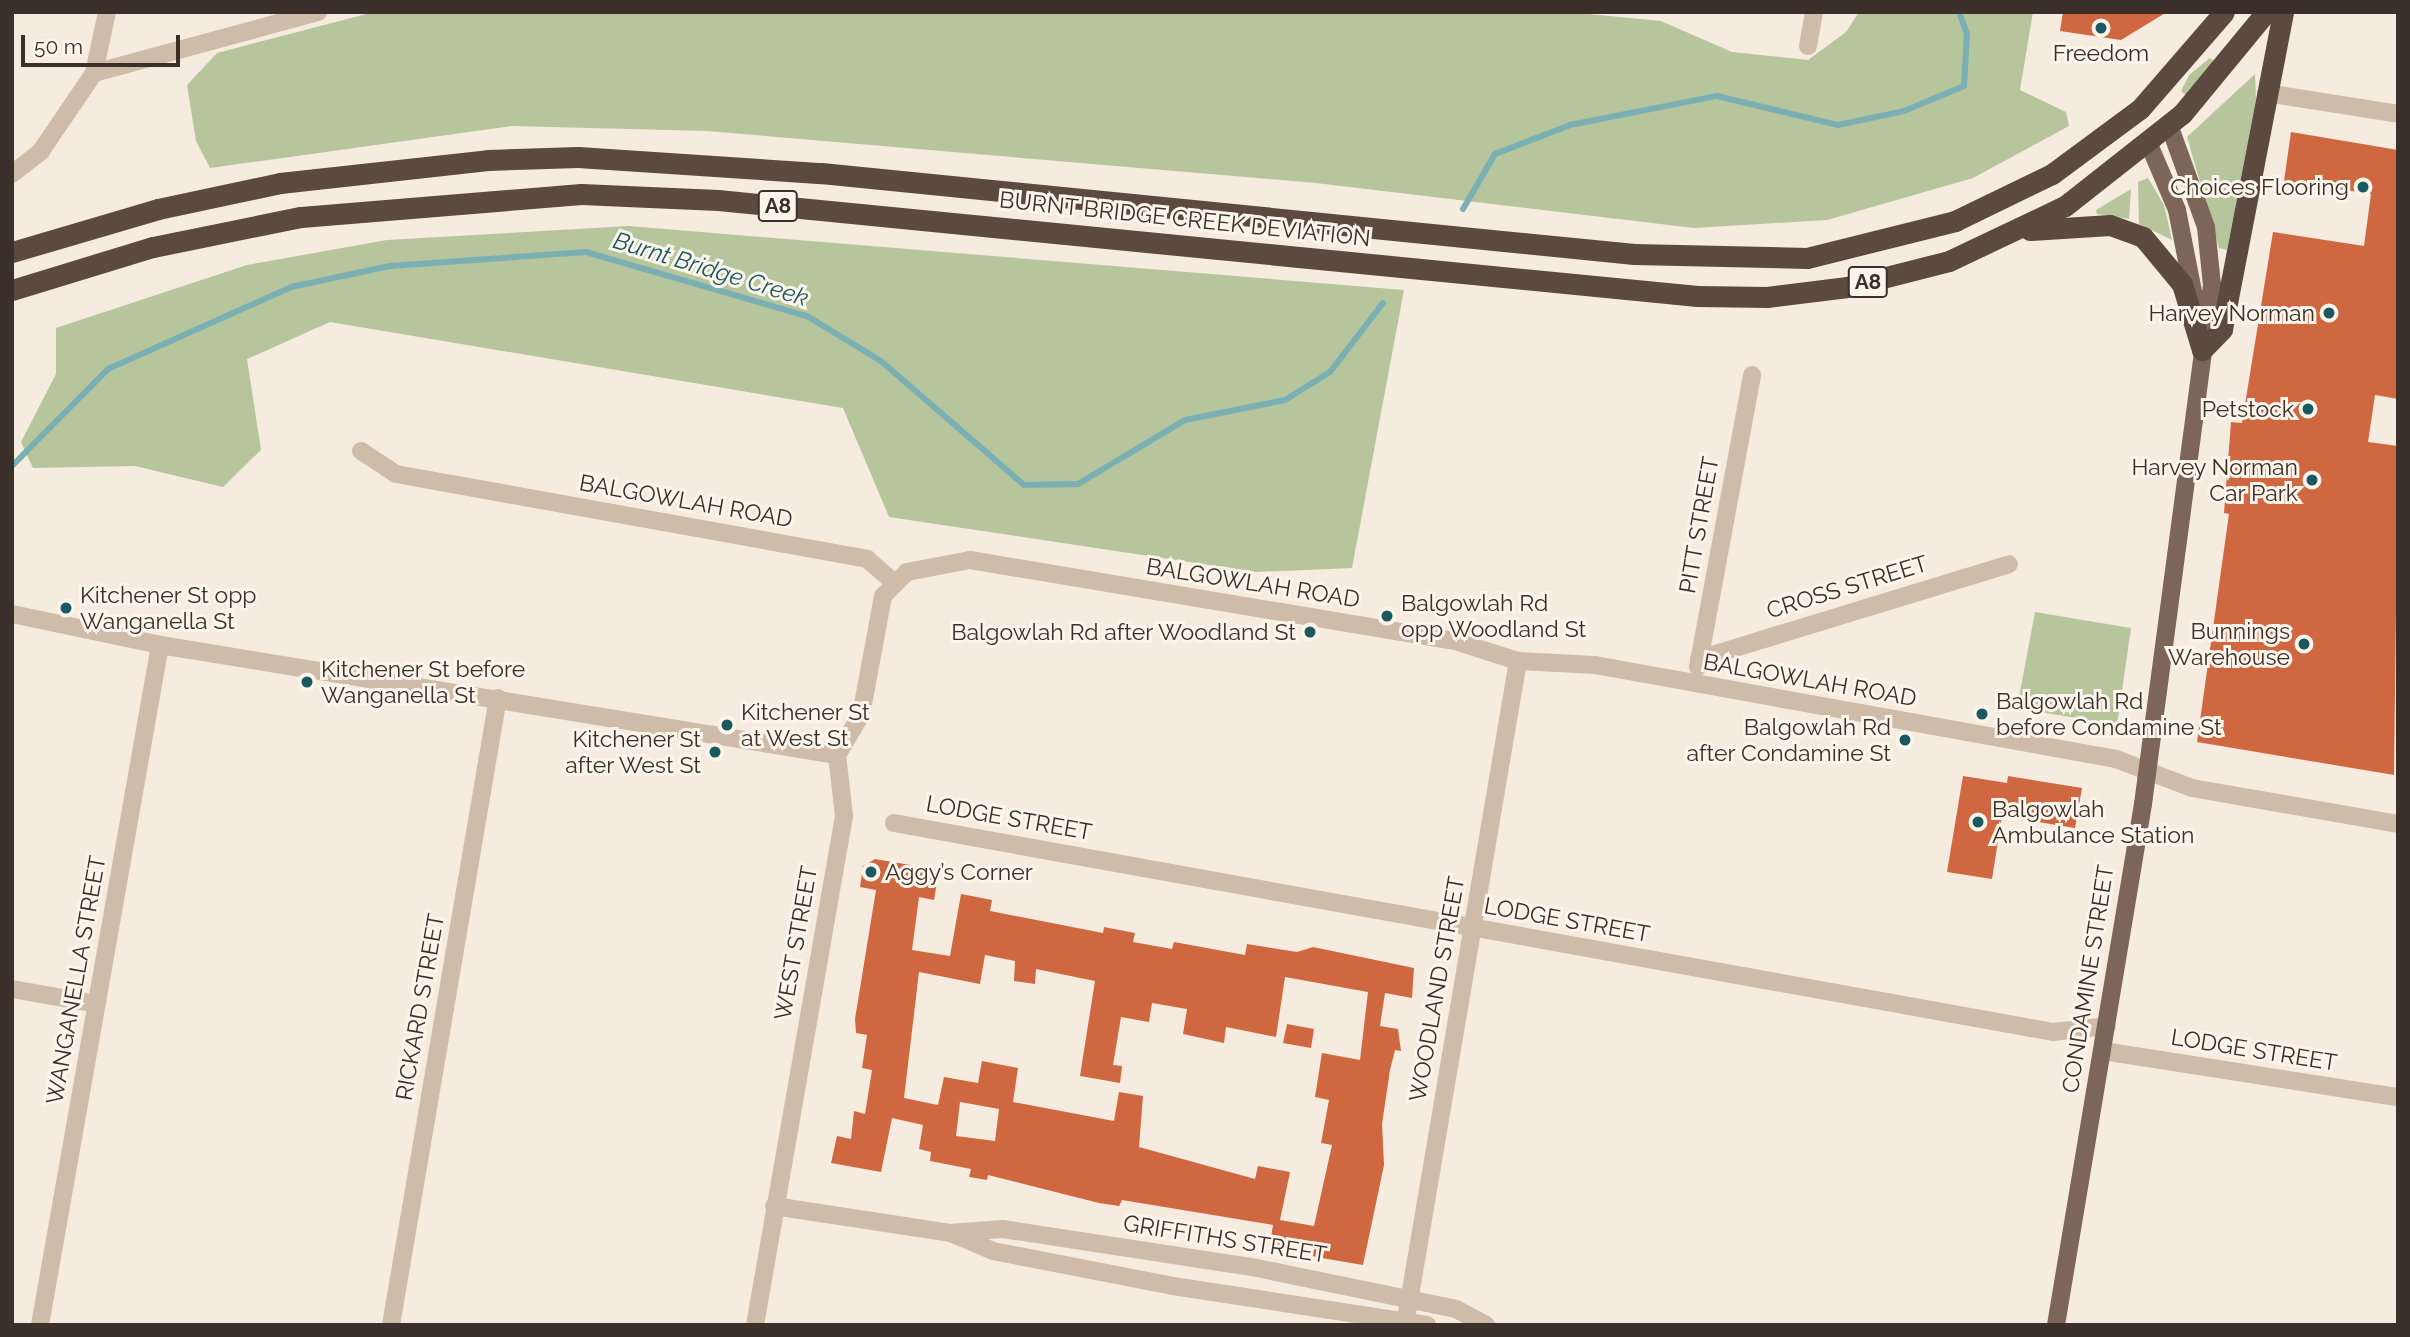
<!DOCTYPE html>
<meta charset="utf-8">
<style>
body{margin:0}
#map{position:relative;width:2410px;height:1337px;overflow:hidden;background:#f5ebde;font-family:Raleway,sans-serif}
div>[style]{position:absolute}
.green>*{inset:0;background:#b6c59c}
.stream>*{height:6px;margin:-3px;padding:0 3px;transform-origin:3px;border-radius:3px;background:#7ab0b4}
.building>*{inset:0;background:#cf6841}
.minor>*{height:18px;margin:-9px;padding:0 9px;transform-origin:9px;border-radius:9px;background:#cebba8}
.major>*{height:18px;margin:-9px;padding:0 9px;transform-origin:9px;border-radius:9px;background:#7d6659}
.highway>*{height:21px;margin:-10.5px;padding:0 10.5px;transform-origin:10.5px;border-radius:10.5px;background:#5c493f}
.dots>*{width:19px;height:19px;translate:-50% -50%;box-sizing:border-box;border:4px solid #fbf4eb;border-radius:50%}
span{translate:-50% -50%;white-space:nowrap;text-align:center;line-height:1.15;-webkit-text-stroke:6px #fbf4eb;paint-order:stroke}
.shield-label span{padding:2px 5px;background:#fbf4eb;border:2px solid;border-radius:5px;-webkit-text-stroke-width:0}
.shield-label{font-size:21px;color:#3a2f29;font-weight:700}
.poi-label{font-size:23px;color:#3a2f29}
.right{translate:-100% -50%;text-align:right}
.left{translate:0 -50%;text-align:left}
.street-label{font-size:23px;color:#3a2f29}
.water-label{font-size:24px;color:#1b5960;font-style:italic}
.frame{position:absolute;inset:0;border:14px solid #3a2f29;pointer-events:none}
.scale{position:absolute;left:21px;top:35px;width:159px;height:32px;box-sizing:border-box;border:4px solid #3a2f29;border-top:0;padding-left:9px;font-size:21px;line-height:24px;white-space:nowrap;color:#3a2f29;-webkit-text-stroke:5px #fbf4eb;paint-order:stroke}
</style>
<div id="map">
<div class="green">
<div style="clip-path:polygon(374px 12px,1568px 12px,1661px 21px,1732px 52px,1808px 60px,1846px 32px,1859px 12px,2033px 12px,2020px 90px,2066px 112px,2069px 126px,1973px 178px,1827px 220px,1694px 228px,1316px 183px,707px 131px,512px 126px,210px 168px,196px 141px,187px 85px,217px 53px)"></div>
<div style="clip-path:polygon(2210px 58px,2215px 62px,2186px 95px,2181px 91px,2189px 75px)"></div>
<div style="clip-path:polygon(2255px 74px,2256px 99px,2227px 250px,2219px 248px,2187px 137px)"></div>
<div style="clip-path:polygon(2148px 178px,2164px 205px,2172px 240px,2139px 224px,2138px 182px)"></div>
<div style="clip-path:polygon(2131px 189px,2129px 219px,2097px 214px,2096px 210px)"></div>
<div style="clip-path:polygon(629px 226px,1404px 290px,1352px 568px,1256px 572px,889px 517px,843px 408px,330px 322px,247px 359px,261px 450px,223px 487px,135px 466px,33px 468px,21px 442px,56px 374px,56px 328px,247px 265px,387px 240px)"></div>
<div style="clip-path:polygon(2035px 612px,2131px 628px,2117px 725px,2017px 708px)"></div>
</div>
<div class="stream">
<div style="left:1463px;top:209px;width:64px;rotate:-59.8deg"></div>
<div style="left:1495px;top:154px;width:80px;rotate:-21.1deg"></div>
<div style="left:1570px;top:125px;width:150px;rotate:-11.2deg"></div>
<div style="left:1717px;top:96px;width:124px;rotate:13.5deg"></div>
<div style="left:1838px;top:125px;width:67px;rotate:-12deg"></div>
<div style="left:1904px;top:111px;width:65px;rotate:-22.6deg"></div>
<div style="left:1964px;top:86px;width:52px;rotate:-86.7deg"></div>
<div style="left:1967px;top:34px;width:23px;rotate:-110deg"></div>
<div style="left:12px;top:466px;width:136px;rotate:-45.3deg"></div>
<div style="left:108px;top:369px;width:201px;rotate:-24.1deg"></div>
<div style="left:291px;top:287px;width:101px;rotate:-12deg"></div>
<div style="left:390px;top:266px;width:196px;rotate:-4.1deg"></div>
<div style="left:586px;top:252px;width:230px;rotate:16.2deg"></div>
<div style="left:807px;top:316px;width:87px;rotate:31.3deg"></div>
<div style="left:881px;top:361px;width:189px;rotate:40.9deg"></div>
<div style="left:1024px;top:485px;width:54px;rotate:-1.1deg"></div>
<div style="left:1078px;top:484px;width:125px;rotate:-30.9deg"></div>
<div style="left:1185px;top:420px;width:102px;rotate:-11.3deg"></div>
<div style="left:1285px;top:400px;width:53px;rotate:-31.9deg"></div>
<div style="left:1330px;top:372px;width:87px;rotate:-52.5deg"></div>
</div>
<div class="building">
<div style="clip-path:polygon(2063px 12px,2167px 12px,2121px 40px,2060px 31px)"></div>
<div style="clip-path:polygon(2291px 132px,2398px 150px,2398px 399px,2375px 395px,2368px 442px,2398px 446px,2394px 775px,2197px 742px,2229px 514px,2224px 513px,2231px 422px,2242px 423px,2273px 232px,2364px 246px,2371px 194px,2284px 181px)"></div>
<div style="clip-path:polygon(1963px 776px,2007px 783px,2008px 776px,2082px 788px,2075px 828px,2002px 816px,1992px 879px,1947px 872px)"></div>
<div style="clip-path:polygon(evenodd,875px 859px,939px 870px,934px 900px,919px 897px,912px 950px,950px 956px,961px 894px,992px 900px,990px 911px,1103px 933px,1104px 927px,1135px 933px,1133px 942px,1172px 949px,1174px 942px,1245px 955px,1247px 944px,1297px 952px,1313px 947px,1414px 968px,1412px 998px,1385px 993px,1380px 1026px,1398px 1029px,1401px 1051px,1395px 1050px,1390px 1070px,1382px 1124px,1384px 1165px,1363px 1265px,1269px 1249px,1273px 1225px,1122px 1200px,1119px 1206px,1099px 1203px,988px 1175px,987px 1180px,969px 1177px,971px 1169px,930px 1161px,931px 1152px,919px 1149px,923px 1125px,892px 1118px,881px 1172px,831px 1163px,837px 1136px,851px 1139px,854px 1111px,865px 1114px,872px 1070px,862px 1068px,867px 1035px,856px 1033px,855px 1019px,876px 890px,860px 887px,863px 866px,875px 859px,985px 955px,1015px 961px,1014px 981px,1035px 984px,1036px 969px,1095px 981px,1080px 1076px,1120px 1083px,1122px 1066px,1113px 1065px,1121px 1017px,1149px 1022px,1152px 1003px,1187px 1009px,1183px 1034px,1224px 1043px,1226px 1027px,1276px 1037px,1285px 977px,1368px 992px,1360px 1060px,1322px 1053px,1315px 1097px,1329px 1100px,1321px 1143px,1332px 1145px,1314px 1226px,1280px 1220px,1290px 1172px,1258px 1166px,1255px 1179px,1139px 1147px,1143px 1096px,1119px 1092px,1114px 1121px,1013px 1102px,1018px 1068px,982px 1061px,978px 1083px,944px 1077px,938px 1105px,904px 1098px,919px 972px,980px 984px,985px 955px,875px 859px,960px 1102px,999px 1109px,995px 1141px,956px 1136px,960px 1102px)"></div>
<div style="clip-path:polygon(1287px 1024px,1314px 1029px,1311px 1048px,1283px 1043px)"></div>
</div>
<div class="minor">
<div style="left:1808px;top:46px;width:35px;rotate:-80deg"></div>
<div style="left:94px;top:73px;width:232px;rotate:-15.2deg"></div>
<div style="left:2266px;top:93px;width:134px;rotate:9deg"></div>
<div style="left:12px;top:174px;width:37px;rotate:-38deg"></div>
<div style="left:41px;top:151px;width:94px;rotate:-55.8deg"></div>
<div style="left:94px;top:73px;width:62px;rotate:-78deg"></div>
<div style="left:361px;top:451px;width:42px;rotate:33.3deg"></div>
<div style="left:396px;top:474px;width:479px;rotate:10.2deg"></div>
<div style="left:867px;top:559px;width:35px;rotate:41deg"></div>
<div style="left:12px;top:614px;width:151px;rotate:11.8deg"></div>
<div style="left:160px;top:645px;width:686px;rotate:9.23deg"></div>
<div style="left:1699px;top:659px;width:324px;rotate:-17deg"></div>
<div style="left:1698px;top:667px;width:297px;rotate:-79.5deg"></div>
<div style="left:837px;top:755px;width:47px;rotate:-59deg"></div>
<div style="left:861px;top:715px;width:121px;rotate:-79.5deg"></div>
<div style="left:883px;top:596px;width:34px;rotate:-45deg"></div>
<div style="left:907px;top:572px;width:64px;rotate:-10.8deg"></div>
<div style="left:970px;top:560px;width:495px;rotate:9.5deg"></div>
<div style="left:1458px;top:642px;width:63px;rotate:17.6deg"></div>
<div style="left:1518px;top:661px;width:77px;rotate:3deg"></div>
<div style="left:1595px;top:665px;width:529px;rotate:10.23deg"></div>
<div style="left:2116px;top:759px;width:81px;rotate:20.9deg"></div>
<div style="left:2192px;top:788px;width:209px;rotate:9.9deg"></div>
<div style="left:894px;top:823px;width:1178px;rotate:10.22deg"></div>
<div style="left:2053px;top:1032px;width:54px;rotate:-6.3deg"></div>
<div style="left:12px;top:989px;width:86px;rotate:10deg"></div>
<div style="left:2103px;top:1051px;width:299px;rotate:8.9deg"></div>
<div style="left:774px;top:1206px;width:178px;rotate:8.7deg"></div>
<div style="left:950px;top:1233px;width:53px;rotate:-4.3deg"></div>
<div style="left:1003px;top:1229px;width:252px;rotate:8.7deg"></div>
<div style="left:1252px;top:1267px;width:208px;rotate:11.6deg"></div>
<div style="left:1456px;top:1309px;width:34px;rotate:28deg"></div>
<div style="left:953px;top:1234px;width:43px;rotate:23deg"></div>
<div style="left:993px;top:1251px;width:183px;rotate:11deg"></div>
<div style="left:1173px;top:1286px;width:257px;rotate:8.7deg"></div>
<div style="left:40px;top:1325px;width:691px;rotate:-79.99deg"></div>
<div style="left:391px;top:1325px;width:636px;rotate:-80.32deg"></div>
<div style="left:755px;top:1325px;width:517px;rotate:-80.08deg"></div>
<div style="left:844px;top:816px;width:61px;rotate:-96.5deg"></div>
<div style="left:1405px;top:1325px;width:674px;rotate:-80.34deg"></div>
</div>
<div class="major">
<div style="left:2148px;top:142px;width:74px;rotate:66.9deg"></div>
<div style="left:2177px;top:210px;width:114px;rotate:78.9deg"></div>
<div style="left:2056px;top:1325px;width:528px;rotate:-80.52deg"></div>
<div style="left:2143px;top:804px;width:524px;rotate:-82.43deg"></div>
<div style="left:2212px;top:285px;width:58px;rotate:-95.9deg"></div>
<div style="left:2206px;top:227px;width:109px;rotate:-109.9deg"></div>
</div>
<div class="highway">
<div style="left:2030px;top:230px;width:80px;rotate:-3.6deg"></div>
<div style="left:2110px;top:225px;width:35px;rotate:20deg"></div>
<div style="left:2143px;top:237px;width:61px;rotate:50.3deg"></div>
<div style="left:2182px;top:284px;width:69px;rotate:73.1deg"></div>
<div style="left:2202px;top:350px;width:29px;rotate:-46deg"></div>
<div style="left:2222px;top:329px;width:323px;rotate:-79.1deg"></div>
<div style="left:12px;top:252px;width:152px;rotate:-16.4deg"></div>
<div style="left:158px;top:209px;width:125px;rotate:-12deg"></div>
<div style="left:280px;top:183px;width:209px;rotate:-6.3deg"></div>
<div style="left:488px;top:160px;width:90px;rotate:-1.9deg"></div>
<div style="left:578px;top:157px;width:244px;rotate:3.8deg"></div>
<div style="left:821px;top:173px;width:817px;rotate:5.69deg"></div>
<div style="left:1634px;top:254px;width:173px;rotate:1.3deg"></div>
<div style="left:1807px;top:258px;width:153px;rotate:-14deg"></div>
<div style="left:1955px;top:221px;width:108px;rotate:-25.9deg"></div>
<div style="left:2052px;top:174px;width:109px;rotate:-36.5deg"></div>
<div style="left:2140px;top:109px;width:128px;rotate:-49.1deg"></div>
<div style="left:12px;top:290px;width:147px;rotate:-17deg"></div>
<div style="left:153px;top:247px;width:151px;rotate:-11.5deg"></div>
<div style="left:301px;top:217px;width:281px;rotate:-4.7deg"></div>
<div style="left:581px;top:194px;width:137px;rotate:2.5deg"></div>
<div style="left:718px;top:200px;width:984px;rotate:5.6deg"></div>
<div style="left:1697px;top:296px;width:70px;rotate:0.8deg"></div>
<div style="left:1767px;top:297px;width:81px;rotate:-7.1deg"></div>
<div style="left:1847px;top:287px;width:105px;rotate:-14.3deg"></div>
<div style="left:1949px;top:261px;width:128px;rotate:-25.4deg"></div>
<div style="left:2065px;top:206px;width:149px;rotate:-38.2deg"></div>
<div style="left:2182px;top:114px;width:132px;rotate:-50.5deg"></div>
</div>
<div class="dots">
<div style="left:2101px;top:28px;background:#1b5960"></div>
<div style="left:2363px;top:187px;background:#1b5960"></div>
<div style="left:2329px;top:313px;background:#1b5960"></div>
<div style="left:2308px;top:409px;background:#1b5960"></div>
<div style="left:2312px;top:480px;background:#1b5960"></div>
<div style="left:66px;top:608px;background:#1b5960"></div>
<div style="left:1387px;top:616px;background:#1b5960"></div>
<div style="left:1310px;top:632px;background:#1b5960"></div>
<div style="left:2304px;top:644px;background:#1b5960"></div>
<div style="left:307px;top:682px;background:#1b5960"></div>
<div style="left:1982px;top:714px;background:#1b5960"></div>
<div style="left:727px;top:725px;background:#1b5960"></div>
<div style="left:1905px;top:740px;background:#1b5960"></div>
<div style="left:715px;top:752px;background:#1b5960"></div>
<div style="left:1978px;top:822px;background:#1b5960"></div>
<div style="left:871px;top:872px;background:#1b5960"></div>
</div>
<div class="shield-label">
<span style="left:778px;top:206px">A8</span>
<span style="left:1868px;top:282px">A8</span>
</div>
<div class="poi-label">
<span style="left:2101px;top:53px">Freedom</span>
<span class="right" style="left:2349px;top:187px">Choices Flooring</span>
<span class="right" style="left:2315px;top:313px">Harvey Norman</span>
<span class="right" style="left:2294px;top:409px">Petstock</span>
<span class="right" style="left:2298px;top:480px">Harvey Norman<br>Car Park</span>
<span class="left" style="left:80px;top:608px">Kitchener St opp<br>Wanganella St</span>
<span class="left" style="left:1401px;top:616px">Balgowlah Rd<br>opp Woodland St</span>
<span class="right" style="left:2290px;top:644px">Bunnings<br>Warehouse</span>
<span class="right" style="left:1296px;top:632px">Balgowlah Rd after Woodland St</span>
<span class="left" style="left:321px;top:682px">Kitchener St before<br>Wanganella St</span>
<span class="left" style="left:1996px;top:714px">Balgowlah Rd<br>before Condamine St</span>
<span class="left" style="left:741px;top:725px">Kitchener St<br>at West St</span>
<span class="right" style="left:1891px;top:740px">Balgowlah Rd<br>after Condamine St</span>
<span class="right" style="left:701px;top:752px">Kitchener St<br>after West St</span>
<span class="left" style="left:1992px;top:822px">Balgowlah<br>Ambulance Station</span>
<span class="left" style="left:885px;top:872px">Aggy’s Corner</span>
</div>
<div class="street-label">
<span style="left:1185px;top:219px;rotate:6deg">BURNT BRIDGE CREEK DEVIATION</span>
<span style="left:686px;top:501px;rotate:10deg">BALGOWLAH ROAD</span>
<span style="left:1699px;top:525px;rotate:-80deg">PITT STREET</span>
<span style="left:1253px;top:583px;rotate:9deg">BALGOWLAH ROAD</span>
<span style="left:1847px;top:587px;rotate:-17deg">CROSS STREET</span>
<span style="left:1810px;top:680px;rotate:10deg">BALGOWLAH ROAD</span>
<span style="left:1009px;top:818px;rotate:10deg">LODGE STREET</span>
<span style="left:1567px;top:920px;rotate:10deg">LODGE STREET</span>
<span style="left:796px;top:943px;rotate:-80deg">WEST STREET</span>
<span style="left:2088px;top:979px;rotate:-81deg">CONDAMINE STREET</span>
<span style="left:76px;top:980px;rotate:-80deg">WANGANELLA STREET</span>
<span style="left:1437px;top:989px;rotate:-80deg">WOODLAND STREET</span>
<span style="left:420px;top:1007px;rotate:-80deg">RICKARD STREET</span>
<span style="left:2254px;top:1050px;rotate:9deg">LODGE STREET</span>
<span style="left:1225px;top:1239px;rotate:9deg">GRIFFITHS STREET</span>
</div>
<div class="water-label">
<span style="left:711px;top:269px;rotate:17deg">Burnt Bridge Creek</span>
</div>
<div class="frame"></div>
<div class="scale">50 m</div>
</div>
